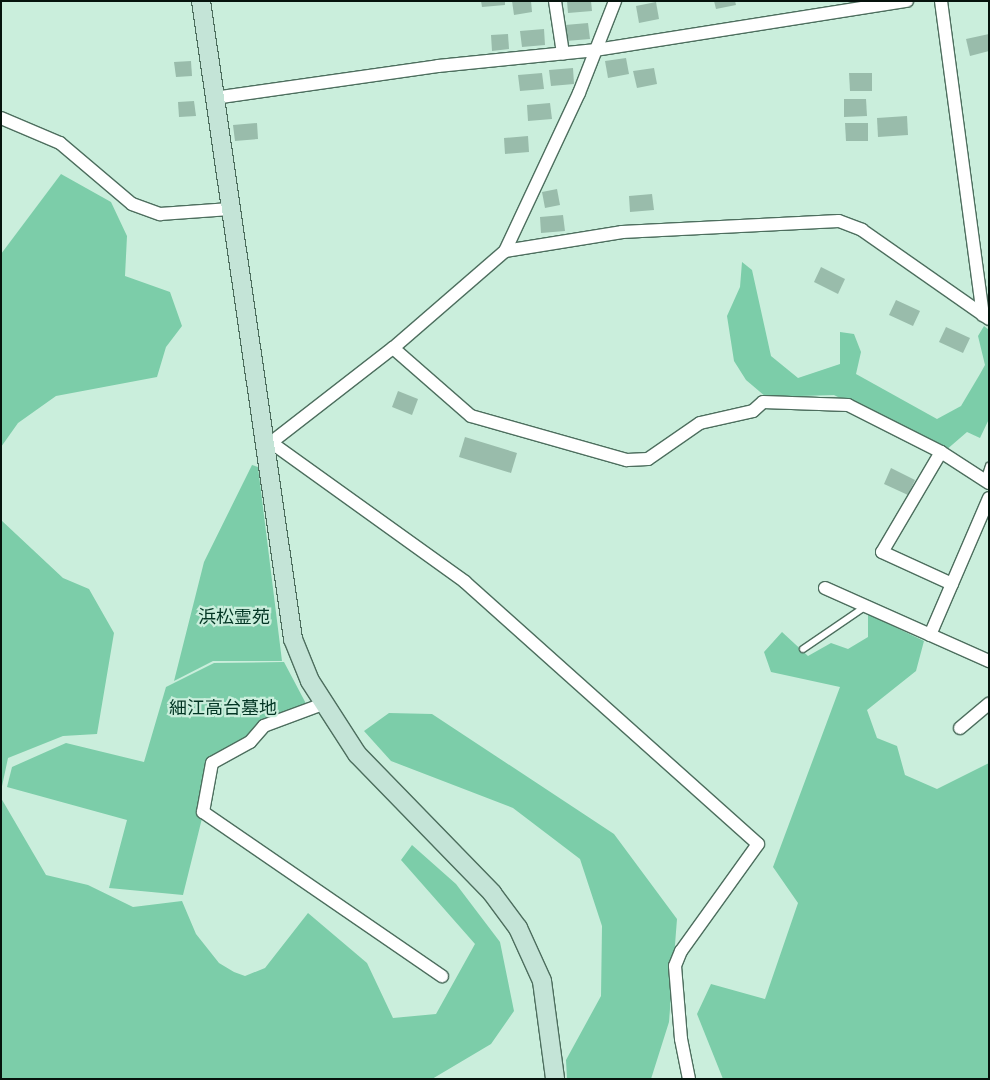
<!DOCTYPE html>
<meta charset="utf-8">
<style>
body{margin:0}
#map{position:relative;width:990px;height:1080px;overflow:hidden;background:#caeedc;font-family:"Varela Round","Noto Sans JP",sans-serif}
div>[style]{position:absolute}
.green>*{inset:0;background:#7ccda9}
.building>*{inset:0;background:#99bcab}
.roads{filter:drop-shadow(1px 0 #4d6e5e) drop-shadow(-1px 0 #4d6e5e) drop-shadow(0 1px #4d6e5e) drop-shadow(0 -1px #4d6e5e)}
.lane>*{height:6px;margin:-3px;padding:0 3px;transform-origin:3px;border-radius:3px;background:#fff}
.street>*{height:12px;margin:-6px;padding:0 6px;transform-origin:6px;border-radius:6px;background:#fff}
.secondary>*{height:18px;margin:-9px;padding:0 9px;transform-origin:9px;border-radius:9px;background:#c4e4d7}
span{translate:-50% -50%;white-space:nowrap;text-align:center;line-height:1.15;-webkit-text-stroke:4.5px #caeedc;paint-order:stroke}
.park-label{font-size:18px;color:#033624}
.frame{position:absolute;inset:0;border:2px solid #06130d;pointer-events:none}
</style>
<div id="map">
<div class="green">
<div style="clip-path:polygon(61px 174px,111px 202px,127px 236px,125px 276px,170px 292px,182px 326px,166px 347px,157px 377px,56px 396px,18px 423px,1px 447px,1px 254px)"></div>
<div style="clip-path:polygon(742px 262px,752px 270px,771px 356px,798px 378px,840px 364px,840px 332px,854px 334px,861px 352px,856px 374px,937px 419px,961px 406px,980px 374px,985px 365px,978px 336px,984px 326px,989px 330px,989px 419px,980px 438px,967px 432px,945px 451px,834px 395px,766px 397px,746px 380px,734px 361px,727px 316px,740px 287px)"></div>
<div style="clip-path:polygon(252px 465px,258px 467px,282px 661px,213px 661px,174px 681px,204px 562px)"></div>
<div style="clip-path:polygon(1px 520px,63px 578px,89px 589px,114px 633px,97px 734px,63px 736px,8px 758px,1px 791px)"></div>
<div style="clip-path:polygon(868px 614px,924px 641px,916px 671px,867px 710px,877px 738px,897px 746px,905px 775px,937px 789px,989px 763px,989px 1079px,723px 1079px,697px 1014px,711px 984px,765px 999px,798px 903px,773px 867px,840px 687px,771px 672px,764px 652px,782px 632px,808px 656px,831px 643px,848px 649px,868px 637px)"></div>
<div style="clip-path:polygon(284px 662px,312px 715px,263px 729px,217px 758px,183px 895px,109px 888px,127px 820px,7px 787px,12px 767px,66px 743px,144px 762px,166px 687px,214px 663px)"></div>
<div style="clip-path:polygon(389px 713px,432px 714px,614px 834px,677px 919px,669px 1022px,651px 1079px,567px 1079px,566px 1060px,601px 996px,602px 926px,580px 859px,513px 808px,391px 761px,364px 731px)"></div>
<div style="clip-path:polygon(1px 798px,46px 875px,88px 885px,133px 907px,182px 901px,196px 934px,219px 963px,234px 972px,245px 976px,265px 968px,308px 913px,367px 963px,393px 1018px,436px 1014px,475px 944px,401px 860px,412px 845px,456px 884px,500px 942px,514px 1011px,491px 1044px,432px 1079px,1px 1079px)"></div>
</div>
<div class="building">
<div style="clip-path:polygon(481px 1px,505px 1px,505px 5px,482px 7px)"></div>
<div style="clip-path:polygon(512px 1px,531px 1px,532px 12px,514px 15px)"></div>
<div style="clip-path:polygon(567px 1px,591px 1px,592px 11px,568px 13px)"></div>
<div style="clip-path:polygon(714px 1px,735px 1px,736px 5px,716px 9px)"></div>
<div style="clip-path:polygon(656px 2px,659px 19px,639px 23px,636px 6px)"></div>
<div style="clip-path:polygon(588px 23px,590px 39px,566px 41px,565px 25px)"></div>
<div style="clip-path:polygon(544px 29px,545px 45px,522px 47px,520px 31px)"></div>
<div style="clip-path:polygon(508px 34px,509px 49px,492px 51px,491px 35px)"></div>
<div style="clip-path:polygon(989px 34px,989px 51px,970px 56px,966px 39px)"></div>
<div style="clip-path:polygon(626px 58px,629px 74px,608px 78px,605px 61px)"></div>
<div style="clip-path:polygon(191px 61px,192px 76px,176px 77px,174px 62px)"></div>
<div style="clip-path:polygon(573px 68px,574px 84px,551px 86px,549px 70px)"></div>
<div style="clip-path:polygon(654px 68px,657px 84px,637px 88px,633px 71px)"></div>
<div style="clip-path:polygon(542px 73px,544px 89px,520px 91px,518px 75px)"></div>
<div style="clip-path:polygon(849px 73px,872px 73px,872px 91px,850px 91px)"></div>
<div style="clip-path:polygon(844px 99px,866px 99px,867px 116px,844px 117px)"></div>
<div style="clip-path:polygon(194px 101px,196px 116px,179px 117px,178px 102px)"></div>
<div style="clip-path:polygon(550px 103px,552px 119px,528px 121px,527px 105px)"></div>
<div style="clip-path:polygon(907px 116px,908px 135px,878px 137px,877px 118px)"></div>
<div style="clip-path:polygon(257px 123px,258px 139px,235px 141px,233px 125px)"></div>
<div style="clip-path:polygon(845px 123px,868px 123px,868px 141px,846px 141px)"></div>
<div style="clip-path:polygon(528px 136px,529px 152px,505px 154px,504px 138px)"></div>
<div style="clip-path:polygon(557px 189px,560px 205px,545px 208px,542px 192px)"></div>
<div style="clip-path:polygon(652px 194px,654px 210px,630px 212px,629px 196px)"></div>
<div style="clip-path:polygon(563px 215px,565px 231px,541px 233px,540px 217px)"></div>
<div style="clip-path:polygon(821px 267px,845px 279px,838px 294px,814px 282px)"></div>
<div style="clip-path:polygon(896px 300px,920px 311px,913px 326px,889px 315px)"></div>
<div style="clip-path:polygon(946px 327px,970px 338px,963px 353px,939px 342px)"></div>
<div style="clip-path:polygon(398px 391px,418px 399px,412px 415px,392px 407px)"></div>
<div style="clip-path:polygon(465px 437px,517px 453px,511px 473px,459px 457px)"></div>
<div style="clip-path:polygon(891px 468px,915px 480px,908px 495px,884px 484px)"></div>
</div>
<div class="roads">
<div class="lane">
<div style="left:984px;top:481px;width:16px;rotate:-72deg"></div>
<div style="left:803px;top:649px;width:76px;rotate:-34.3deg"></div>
</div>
<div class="street">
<div style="left:555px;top:1px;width:53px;rotate:81.3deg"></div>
<div style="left:941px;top:1px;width:317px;rotate:82.4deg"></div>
<div style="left:214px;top:98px;width:226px;rotate:-8.1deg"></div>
<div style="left:438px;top:66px;width:159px;rotate:-5.8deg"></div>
<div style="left:596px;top:50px;width:315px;rotate:-9deg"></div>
<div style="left:1px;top:118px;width:64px;rotate:23deg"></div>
<div style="left:60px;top:143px;width:94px;rotate:40.3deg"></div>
<div style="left:132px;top:204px;width:30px;rotate:20deg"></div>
<div style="left:160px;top:214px;width:70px;rotate:-4.1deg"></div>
<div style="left:505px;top:251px;width:174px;rotate:-64.9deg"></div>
<div style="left:579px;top:93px;width:99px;rotate:-68.6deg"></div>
<div style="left:393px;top:348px;width:103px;rotate:41.1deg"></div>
<div style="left:471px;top:416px;width:162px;rotate:15.8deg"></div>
<div style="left:627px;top:460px;width:21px;rotate:-3deg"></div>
<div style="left:648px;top:459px;width:63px;rotate:-34.7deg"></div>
<div style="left:700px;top:423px;width:54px;rotate:-12.8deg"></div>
<div style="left:753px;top:411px;width:13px;rotate:-42deg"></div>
<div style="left:763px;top:402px;width:85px;rotate:2deg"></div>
<div style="left:848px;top:405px;width:104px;rotate:26.8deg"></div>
<div style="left:941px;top:452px;width:57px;rotate:32.9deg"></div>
<div style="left:264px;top:448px;width:12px;rotate:-9deg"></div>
<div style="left:276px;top:446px;width:233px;rotate:35.7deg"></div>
<div style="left:465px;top:582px;width:393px;rotate:41.8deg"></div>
<div style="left:758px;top:844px;width:132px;rotate:125.7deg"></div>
<div style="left:681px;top:951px;width:16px;rotate:112deg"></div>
<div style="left:675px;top:966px;width:73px;rotate:85.3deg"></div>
<div style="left:681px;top:1039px;width:41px;rotate:78.7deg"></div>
<div style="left:264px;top:448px;width:163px;rotate:-37.8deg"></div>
<div style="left:393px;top:348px;width:148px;rotate:-40.9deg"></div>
<div style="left:505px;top:251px;width:119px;rotate:-9.2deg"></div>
<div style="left:622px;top:232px;width:217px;rotate:-2.9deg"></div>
<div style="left:839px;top:221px;width:25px;rotate:21deg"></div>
<div style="left:862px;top:230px;width:155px;rotate:35deg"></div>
<div style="left:941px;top:452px;width:116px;rotate:120.5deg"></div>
<div style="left:882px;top:552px;width:77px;rotate:24.6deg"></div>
<div style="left:825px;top:588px;width:180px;rotate:24deg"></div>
<div style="left:930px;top:635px;width:149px;rotate:-66.7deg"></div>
<div style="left:323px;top:704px;width:63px;rotate:159.6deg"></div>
<div style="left:264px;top:726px;width:21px;rotate:131deg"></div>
<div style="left:250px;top:742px;width:43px;rotate:151.1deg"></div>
<div style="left:212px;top:763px;width:50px;rotate:100.4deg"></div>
<div style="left:203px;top:812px;width:290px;rotate:34.5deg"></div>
<div style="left:960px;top:728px;width:38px;rotate:-40deg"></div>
</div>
<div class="secondary">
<div style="left:201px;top:1px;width:645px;rotate:81.79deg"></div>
<div style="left:293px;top:639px;width:45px;rotate:68deg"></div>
<div style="left:310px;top:681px;width:87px;rotate:57.2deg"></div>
<div style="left:357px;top:754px;width:194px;rotate:45.8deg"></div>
<div style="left:492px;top:893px;width:44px;rotate:53.4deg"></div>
<div style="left:518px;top:928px;width:58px;rotate:65.6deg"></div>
<div style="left:542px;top:981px;width:99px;rotate:82.4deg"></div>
</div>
</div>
<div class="park-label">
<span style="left:234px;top:617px">浜松霊苑</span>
<span style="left:223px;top:708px">細江高台墓地</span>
</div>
<div class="frame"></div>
</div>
